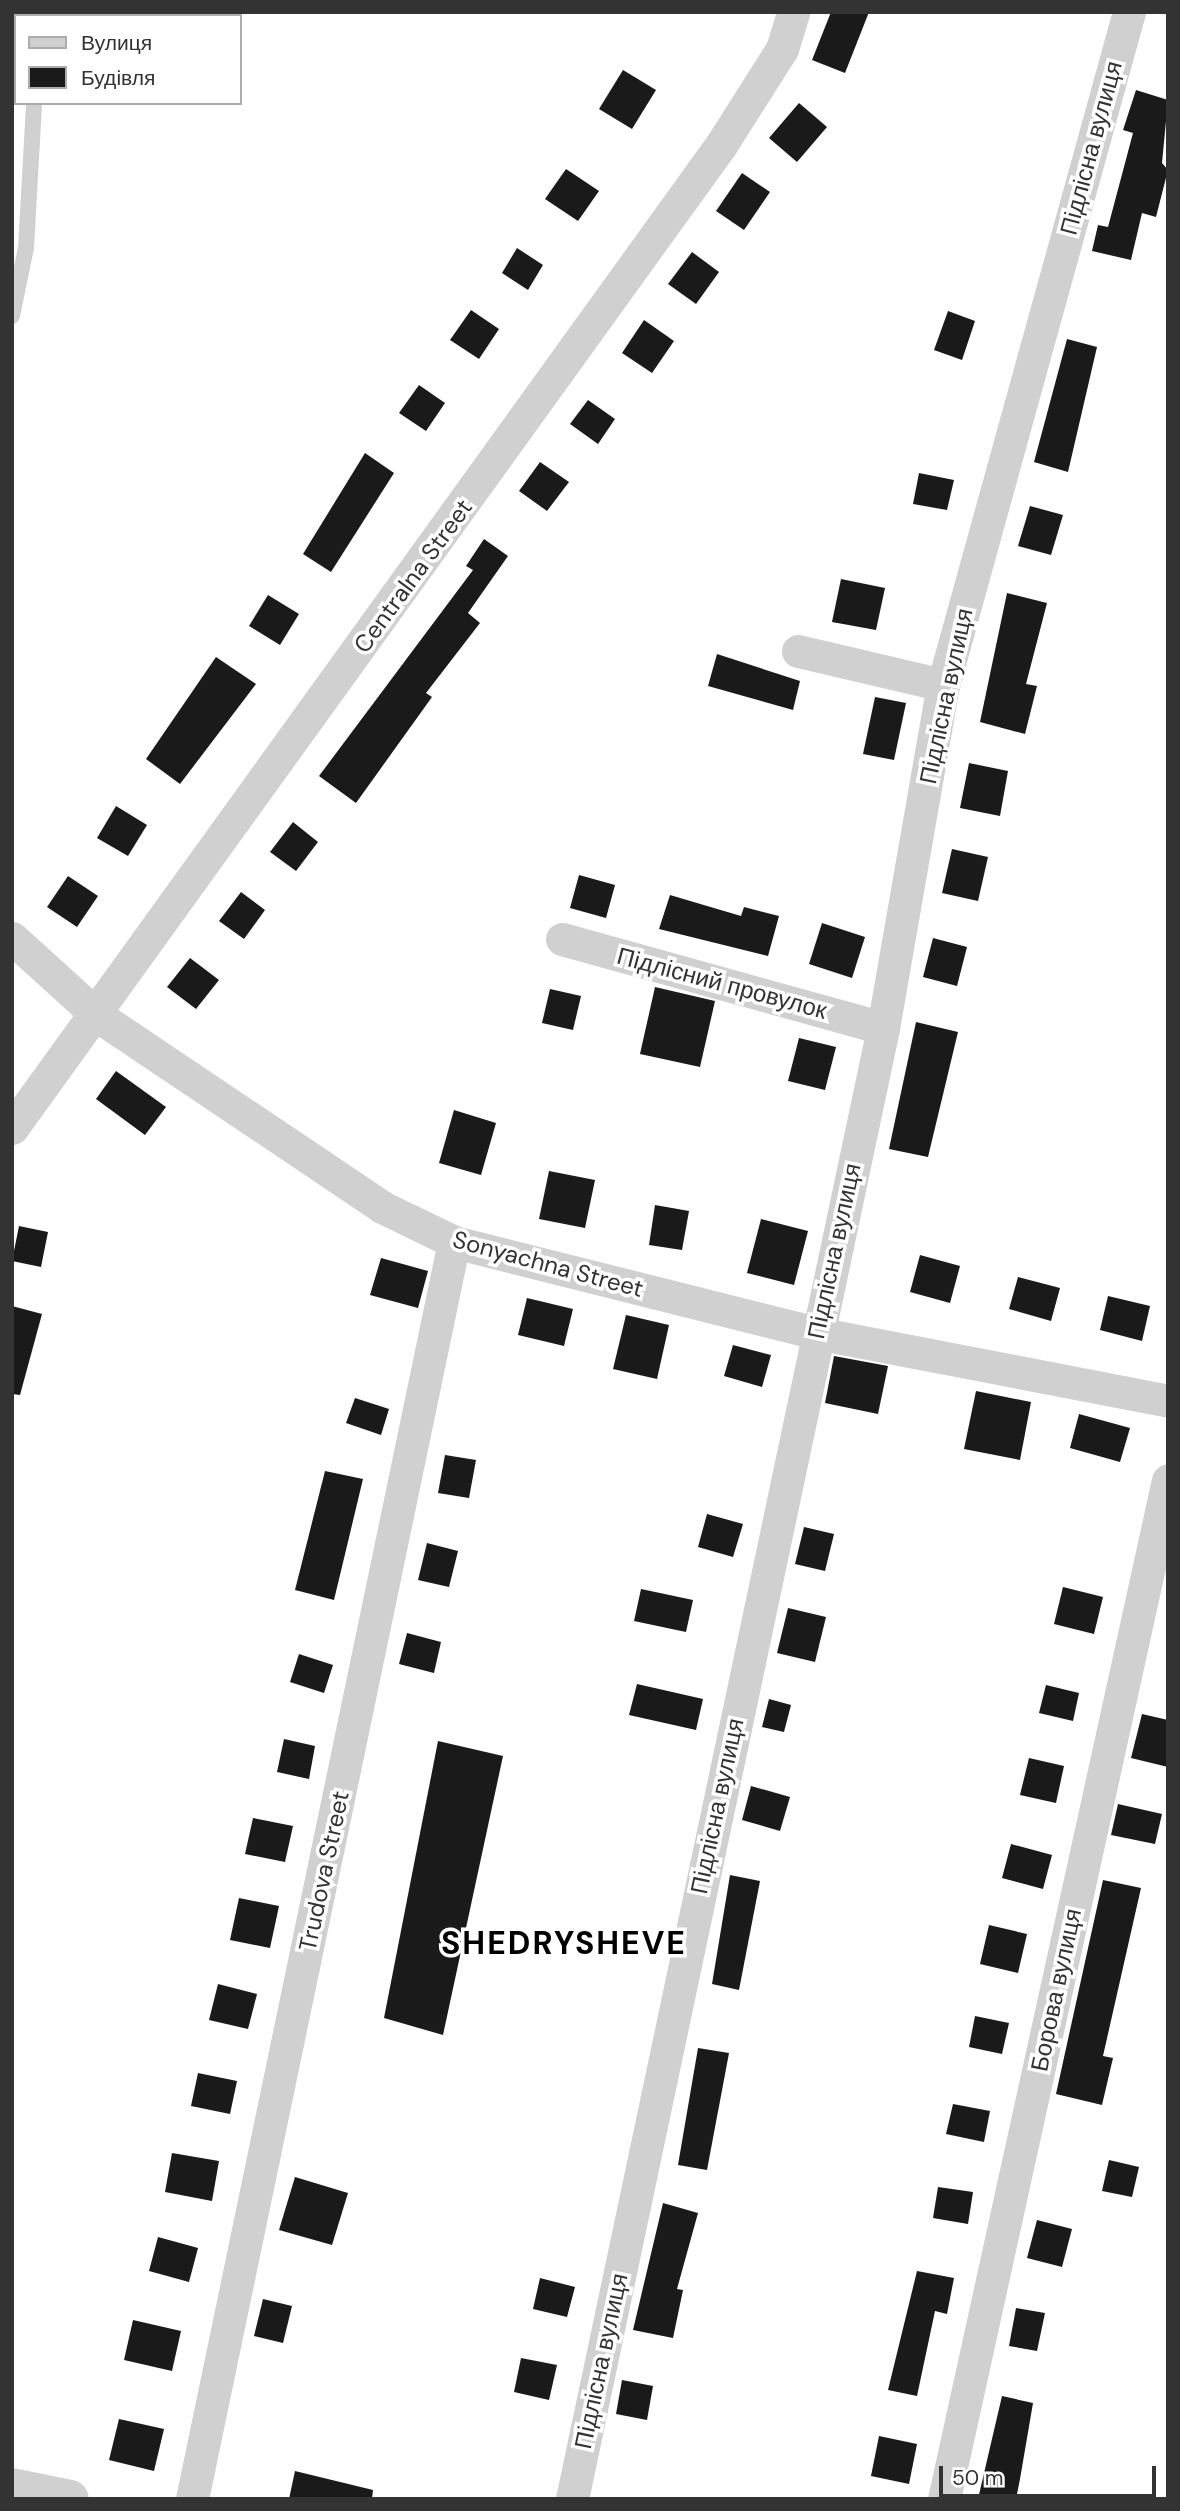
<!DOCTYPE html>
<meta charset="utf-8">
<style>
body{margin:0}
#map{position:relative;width:1180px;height:2511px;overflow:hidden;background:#fff;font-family:"DM Sans",sans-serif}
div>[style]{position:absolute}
.building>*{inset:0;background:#1a1a1a}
.service>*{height:16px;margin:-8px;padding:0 8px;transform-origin:8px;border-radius:8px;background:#d0d0d0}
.minor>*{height:33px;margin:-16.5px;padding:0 16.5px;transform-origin:16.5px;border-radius:16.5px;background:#d0d0d0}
.tertiary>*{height:38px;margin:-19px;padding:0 19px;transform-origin:19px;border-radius:19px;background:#d0d0d0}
span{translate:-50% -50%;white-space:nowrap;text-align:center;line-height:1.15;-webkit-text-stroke:7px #fff;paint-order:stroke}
.street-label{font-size:24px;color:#333}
.district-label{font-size:32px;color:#000;font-weight:700;letter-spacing:2px}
.frame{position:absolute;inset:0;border:14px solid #333;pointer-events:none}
.legend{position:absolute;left:14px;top:14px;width:228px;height:91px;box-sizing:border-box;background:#fff;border:2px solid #adadad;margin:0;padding:9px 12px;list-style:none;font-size:21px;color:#333}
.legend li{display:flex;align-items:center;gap:14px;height:35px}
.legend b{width:35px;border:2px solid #adadad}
.scale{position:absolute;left:939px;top:2466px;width:217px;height:32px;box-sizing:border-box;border:4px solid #333;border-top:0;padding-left:9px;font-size:21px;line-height:24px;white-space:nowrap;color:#333;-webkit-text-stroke:5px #fff;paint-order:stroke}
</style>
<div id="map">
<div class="building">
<div style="clip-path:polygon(831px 12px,869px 12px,845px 73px,812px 60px)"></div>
<div style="clip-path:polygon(623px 70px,656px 90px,632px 129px,599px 109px)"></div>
<div style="clip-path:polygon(1136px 90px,1168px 100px,1162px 163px,1168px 170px,1156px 217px,1142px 213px,1131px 260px,1092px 251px,1098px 225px,1108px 227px,1133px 133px,1123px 130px)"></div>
<div style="clip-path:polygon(799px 103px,827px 127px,797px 162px,769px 138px)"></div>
<div style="clip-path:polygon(566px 169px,599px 191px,578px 221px,545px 199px)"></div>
<div style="clip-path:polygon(742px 173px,770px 192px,744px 230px,716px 211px)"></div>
<div style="clip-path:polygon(517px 248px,543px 265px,528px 290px,502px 273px)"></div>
<div style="clip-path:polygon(692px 252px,719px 272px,696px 304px,668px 284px)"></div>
<div style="clip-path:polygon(471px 310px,499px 329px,479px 359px,450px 340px)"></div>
<div style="clip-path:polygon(948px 311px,975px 321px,962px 360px,934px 350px)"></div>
<div style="clip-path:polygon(644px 320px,674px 341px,652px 373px,622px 353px)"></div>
<div style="clip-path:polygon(1067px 339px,1097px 347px,1068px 472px,1034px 462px)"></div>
<div style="clip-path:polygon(419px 385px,445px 403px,426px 431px,399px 413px)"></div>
<div style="clip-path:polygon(588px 400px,615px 419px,598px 444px,570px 424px)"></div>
<div style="clip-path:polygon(365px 453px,394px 473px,331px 572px,303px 554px)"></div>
<div style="clip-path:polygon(540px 462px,569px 482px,547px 511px,519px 491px)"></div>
<div style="clip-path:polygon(919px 473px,954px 480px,947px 510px,913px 504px)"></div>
<div style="clip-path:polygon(1030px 506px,1063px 515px,1051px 555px,1018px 546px)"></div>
<div style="clip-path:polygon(484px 539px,508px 556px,468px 613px,480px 623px,426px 693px,432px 697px,356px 803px,319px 776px,473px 570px,466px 566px)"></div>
<div style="clip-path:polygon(841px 579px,885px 588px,876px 630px,832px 622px)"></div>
<div style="clip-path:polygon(1007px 593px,1047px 603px,1026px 684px,1037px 686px,1025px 734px,980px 722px)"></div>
<div style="clip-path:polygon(268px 595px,299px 614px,280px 645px,249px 626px)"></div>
<div style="clip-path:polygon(717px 654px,800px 681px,793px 710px,708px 686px)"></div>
<div style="clip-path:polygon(216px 657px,256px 684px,180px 784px,146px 759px)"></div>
<div style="clip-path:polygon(875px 697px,906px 703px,894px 760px,863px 754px)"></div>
<div style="clip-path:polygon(969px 763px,1008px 771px,1000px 816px,960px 808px)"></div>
<div style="clip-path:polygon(116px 806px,147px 825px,128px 856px,97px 838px)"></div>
<div style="clip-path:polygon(293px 822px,318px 842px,296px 871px,270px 852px)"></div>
<div style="clip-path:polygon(952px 849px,988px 857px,978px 901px,942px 893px)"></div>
<div style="clip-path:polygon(579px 875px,615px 885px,606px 918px,570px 908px)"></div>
<div style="clip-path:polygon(68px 876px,98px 896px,77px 927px,47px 907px)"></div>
<div style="clip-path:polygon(241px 892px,265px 910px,244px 939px,219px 921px)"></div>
<div style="clip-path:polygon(670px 895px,741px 916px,744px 907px,779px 916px,768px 956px,659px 929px)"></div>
<div style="clip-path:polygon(822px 923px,865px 937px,852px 978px,809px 964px)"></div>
<div style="clip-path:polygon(933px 938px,967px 947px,957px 986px,923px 977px)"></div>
<div style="clip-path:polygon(190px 958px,219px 980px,196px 1009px,167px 987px)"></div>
<div style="clip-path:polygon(655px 987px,715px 1001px,700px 1067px,640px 1054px)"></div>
<div style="clip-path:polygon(550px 989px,581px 996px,573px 1030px,542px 1023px)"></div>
<div style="clip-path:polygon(916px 1022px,958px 1032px,928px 1157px,889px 1149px)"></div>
<div style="clip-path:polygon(799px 1038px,836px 1047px,825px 1090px,788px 1081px)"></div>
<div style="clip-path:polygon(116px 1071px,166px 1107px,145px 1135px,96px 1099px)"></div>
<div style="clip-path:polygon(454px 1110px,496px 1123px,481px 1175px,439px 1163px)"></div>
<div style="clip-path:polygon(549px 1171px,595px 1180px,585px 1228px,539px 1219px)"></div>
<div style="clip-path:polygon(655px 1205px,689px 1211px,682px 1250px,649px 1245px)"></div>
<div style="clip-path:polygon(761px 1219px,808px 1231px,794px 1285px,747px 1273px)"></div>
<div style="clip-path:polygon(19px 1226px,48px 1232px,41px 1267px,12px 1261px)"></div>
<div style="clip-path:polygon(920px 1255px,960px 1266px,950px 1303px,910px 1292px)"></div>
<div style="clip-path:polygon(381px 1258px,428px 1271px,418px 1308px,370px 1295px)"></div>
<div style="clip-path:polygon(1018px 1277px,1060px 1288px,1051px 1321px,1009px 1309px)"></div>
<div style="clip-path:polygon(1108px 1296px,1150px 1306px,1142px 1341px,1100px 1330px)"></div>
<div style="clip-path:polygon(527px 1298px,573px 1309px,564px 1346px,518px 1335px)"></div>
<div style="clip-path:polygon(12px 1306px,42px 1314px,20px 1395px,12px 1394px)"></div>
<div style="clip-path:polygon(626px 1315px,669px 1325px,657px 1379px,613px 1369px)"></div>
<div style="clip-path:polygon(733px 1345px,771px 1355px,762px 1387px,724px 1376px)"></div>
<div style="clip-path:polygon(834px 1356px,888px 1366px,878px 1414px,825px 1403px)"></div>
<div style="clip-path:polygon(976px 1391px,1031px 1402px,1020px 1460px,964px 1449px)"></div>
<div style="clip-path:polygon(355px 1398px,389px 1409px,381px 1435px,346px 1423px)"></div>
<div style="clip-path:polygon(1079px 1414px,1130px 1428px,1120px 1462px,1070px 1448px)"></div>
<div style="clip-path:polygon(445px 1455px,476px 1460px,469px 1498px,438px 1493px)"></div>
<div style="clip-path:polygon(325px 1471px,363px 1479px,334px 1600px,295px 1590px)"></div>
<div style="clip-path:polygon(707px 1514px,743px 1524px,733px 1557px,698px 1547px)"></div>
<div style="clip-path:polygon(804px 1527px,834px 1534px,825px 1571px,795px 1564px)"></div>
<div style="clip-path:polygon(427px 1543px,458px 1551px,449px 1587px,418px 1580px)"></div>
<div style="clip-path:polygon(1063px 1587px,1103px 1597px,1094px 1634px,1054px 1624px)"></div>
<div style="clip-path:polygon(641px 1589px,693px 1600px,686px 1632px,634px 1621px)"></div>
<div style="clip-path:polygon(788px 1608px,826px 1617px,815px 1662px,777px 1653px)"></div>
<div style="clip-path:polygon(407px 1633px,441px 1642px,434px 1673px,399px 1664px)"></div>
<div style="clip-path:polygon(299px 1654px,333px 1665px,324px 1693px,290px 1682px)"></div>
<div style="clip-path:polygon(637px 1684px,703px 1699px,696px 1730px,629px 1715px)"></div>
<div style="clip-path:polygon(1046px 1685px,1079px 1693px,1073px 1721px,1039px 1713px)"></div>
<div style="clip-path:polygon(769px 1699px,791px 1705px,784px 1732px,762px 1727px)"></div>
<div style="clip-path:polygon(1142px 1714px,1168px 1720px,1168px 1767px,1131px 1758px)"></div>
<div style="clip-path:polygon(284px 1739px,315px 1746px,309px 1779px,277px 1772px)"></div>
<div style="clip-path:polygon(438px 1741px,503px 1756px,443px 2035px,384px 2018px)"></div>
<div style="clip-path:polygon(1029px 1758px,1064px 1766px,1056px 1803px,1020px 1795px)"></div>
<div style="clip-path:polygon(751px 1786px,790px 1797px,780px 1831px,742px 1820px)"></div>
<div style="clip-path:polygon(1118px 1804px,1162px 1814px,1155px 1844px,1111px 1835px)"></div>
<div style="clip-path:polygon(253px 1818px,293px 1826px,285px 1862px,245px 1854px)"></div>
<div style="clip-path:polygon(1011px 1844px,1052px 1855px,1043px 1889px,1002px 1878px)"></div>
<div style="clip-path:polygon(730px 1875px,760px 1881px,739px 1990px,712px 1984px)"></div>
<div style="clip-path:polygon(1103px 1880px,1141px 1888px,1103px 2056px,1113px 2058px,1102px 2105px,1056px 2094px)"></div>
<div style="clip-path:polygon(239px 1898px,279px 1906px,270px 1948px,230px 1940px)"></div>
<div style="clip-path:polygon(989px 1925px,1027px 1934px,1018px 1973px,980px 1964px)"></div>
<div style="clip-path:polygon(218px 1984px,257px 1994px,248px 2029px,209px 2020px)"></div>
<div style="clip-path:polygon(975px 2016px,1009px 2023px,1002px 2054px,969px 2047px)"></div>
<div style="clip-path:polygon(698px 2048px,729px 2053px,707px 2170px,678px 2165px)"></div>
<div style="clip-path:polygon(198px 2073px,237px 2081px,230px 2114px,191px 2106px)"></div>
<div style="clip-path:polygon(953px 2104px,990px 2111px,984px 2142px,946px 2134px)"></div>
<div style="clip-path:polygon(172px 2153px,219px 2161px,212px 2201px,165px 2192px)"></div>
<div style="clip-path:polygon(1109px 2160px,1139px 2167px,1132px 2197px,1102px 2191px)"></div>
<div style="clip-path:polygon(295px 2177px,348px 2193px,332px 2245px,279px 2230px)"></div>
<div style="clip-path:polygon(938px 2187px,973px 2192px,968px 2224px,933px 2218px)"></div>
<div style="clip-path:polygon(663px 2203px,698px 2213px,677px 2289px,683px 2290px,673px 2338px,633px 2330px)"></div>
<div style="clip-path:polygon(1037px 2220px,1072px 2229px,1062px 2267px,1027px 2258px)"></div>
<div style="clip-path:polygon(158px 2237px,198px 2248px,189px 2282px,149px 2271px)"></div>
<div style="clip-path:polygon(917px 2271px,954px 2278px,947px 2314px,935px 2311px,917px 2396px,888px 2390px)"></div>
<div style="clip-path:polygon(540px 2278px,575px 2287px,567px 2317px,533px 2309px)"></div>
<div style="clip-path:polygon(263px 2299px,292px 2306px,283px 2343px,254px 2336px)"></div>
<div style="clip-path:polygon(1016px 2308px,1045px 2313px,1037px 2351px,1009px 2346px)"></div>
<div style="clip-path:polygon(133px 2320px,181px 2331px,172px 2371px,124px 2360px)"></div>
<div style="clip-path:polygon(521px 2358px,557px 2365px,549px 2400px,514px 2392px)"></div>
<div style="clip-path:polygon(622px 2380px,653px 2386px,647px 2420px,616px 2414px)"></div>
<div style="clip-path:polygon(1002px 2396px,1033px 2403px,1020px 2479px,1016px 2499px,978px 2499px)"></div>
<div style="clip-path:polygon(119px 2419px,164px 2429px,154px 2471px,109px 2460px)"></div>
<div style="clip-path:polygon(879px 2436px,917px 2444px,909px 2484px,871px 2476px)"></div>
<div style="clip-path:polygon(295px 2471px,373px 2490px,372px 2499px,289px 2499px)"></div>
</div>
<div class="service">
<div style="left:42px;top:16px;width:4px;rotate:-90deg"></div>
<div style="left:12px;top:316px;width:69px;rotate:-78.4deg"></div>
<div style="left:26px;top:248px;width:145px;rotate:-86.8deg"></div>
</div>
<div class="minor">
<div style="left:798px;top:651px;width:149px;rotate:13.2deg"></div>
<div style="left:12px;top:938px;width:116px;rotate:42.2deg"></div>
<div style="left:98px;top:1016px;width:342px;rotate:33.9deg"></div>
<div style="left:382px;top:1207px;width:80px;rotate:25.9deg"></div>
<div style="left:454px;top:1242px;width:373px;rotate:14.1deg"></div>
<div style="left:816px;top:1333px;width:359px;rotate:10.9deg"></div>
<div style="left:562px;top:939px;width:333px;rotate:15.5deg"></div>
<div style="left:12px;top:1128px;width:1212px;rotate:-54.2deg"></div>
<div style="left:721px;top:145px;width:114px;rotate:-57.6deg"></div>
<div style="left:782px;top:49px;width:39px;rotate:-73deg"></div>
<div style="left:192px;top:2499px;width:1284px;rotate:-78.23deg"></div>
<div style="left:572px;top:2499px;width:1504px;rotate:-78.06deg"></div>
<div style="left:883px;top:1028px;width:348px;rotate:-80.1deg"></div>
<div style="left:943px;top:685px;width:698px;rotate:-74.55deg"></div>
<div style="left:944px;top:2499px;width:1043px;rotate:-77.6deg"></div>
</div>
<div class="tertiary">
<div style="left:12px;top:2487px;width:59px;rotate:11.7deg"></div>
</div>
<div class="street-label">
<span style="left:1091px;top:148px;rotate:-75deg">Підлісна вулиця</span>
<span style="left:413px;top:576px;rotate:-54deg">Centralna Street</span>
<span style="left:946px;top:696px;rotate:-78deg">Підлісна вулиця</span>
<span style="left:722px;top:983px;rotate:15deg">Підлісний провулок</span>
<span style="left:834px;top:1251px;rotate:-78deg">Підлісна вулиця</span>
<span style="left:548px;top:1264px;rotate:15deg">Sonyachna Street</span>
<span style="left:717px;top:1806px;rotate:-78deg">Підлісна вулиця</span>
<span style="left:324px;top:1871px;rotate:-78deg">Trudova Street</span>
<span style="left:1056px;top:1990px;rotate:-78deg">Борова вулиця</span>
<span style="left:601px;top:2361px;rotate:-78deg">Підлісна вулиця</span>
</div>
<div class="district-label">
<span style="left:564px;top:1943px">SHEDRYSHEVE</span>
</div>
<div class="frame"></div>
<ul class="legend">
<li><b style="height:9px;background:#d0d0d0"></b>Вулиця</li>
<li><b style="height:19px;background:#1a1a1a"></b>Будівля</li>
</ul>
<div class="scale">50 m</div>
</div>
